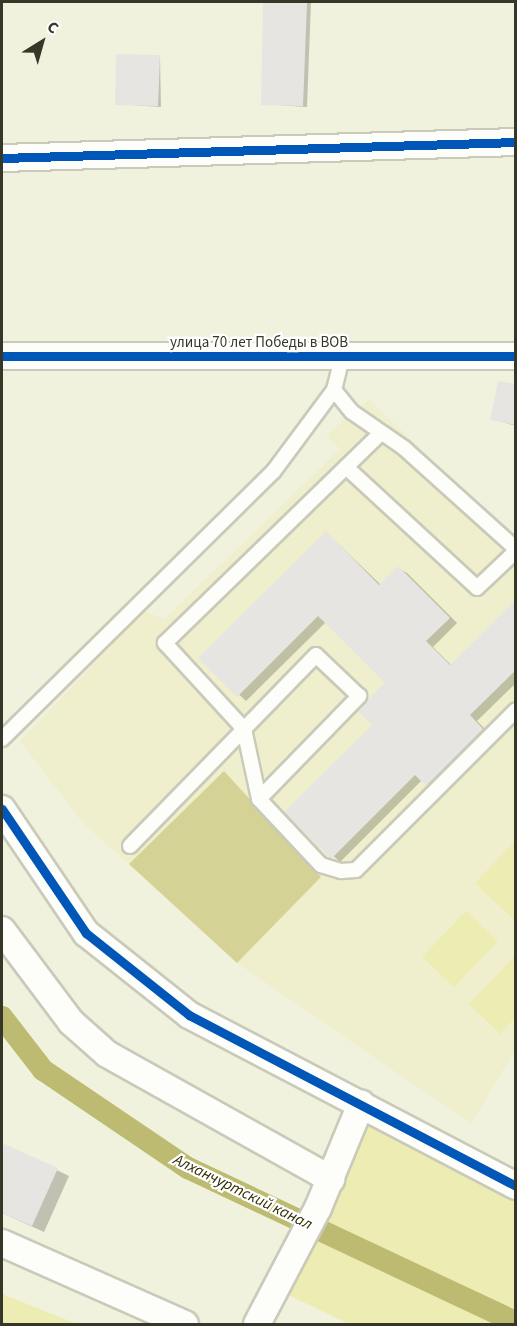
<!DOCTYPE html>
<meta charset="utf-8">
<style>
body{margin:0}
#map{position:relative;width:517px;height:1326px;overflow:hidden;background:#f1f2dd;font-family:"Source Sans 3",sans-serif}
div>[style]{position:absolute}
.built>*{inset:0;background:#efefcd}
.green>*{inset:0;background:#ececb3}
.forest>*{inset:0;background:#d4d395}
.shadow>*{inset:0;background:#0003}
.canal>*{height:22px;margin:-11px;padding:0 11px;transform-origin:11px;border-radius:11px;background:#bcbb71}
.building>*{inset:0;background:#e7e5e2}
.roads{filter:drop-shadow(2px 0 #c9cab9) drop-shadow(-2px 0 #c9cab9) drop-shadow(0 2px #c9cab9) drop-shadow(0 -2px #c9cab9)}
.service>*{height:14px;margin:-7px;padding:0 7px;transform-origin:7px;border-radius:7px;background:#fdfdfa}
.minor>*{height:26px;margin:-13px;padding:0 13px;transform-origin:13px;border-radius:13px;background:#fdfdfa}
.cycleway>*{height:9px;margin:-4.5px;padding:0 4.5px;transform-origin:4.5px;border-radius:4.5px;background:#0057b8}
span{translate:-50% -50%;white-space:nowrap;text-align:center;line-height:1.15;-webkit-text-stroke:4.5px #fff;paint-order:stroke}
.street-label{font-size:15px;color:#373729}
.water-label{font-size:16px;color:#2e2d02;font-style:italic}
.frame{position:absolute;inset:0;border:3px solid #373729;pointer-events:none}
.north{position:absolute;left:12px;top:12px;width:60px;height:60px;-webkit-text-stroke:4px #fff;paint-order:stroke;rotate:37deg;font-size:16px;font-weight:700;line-height:24px;text-align:center;color:#373729}
.north::after{content:'';display:block;margin:auto;width:21px;height:27px;background:#373729;clip-path:polygon(50% 0,100% 100%,50% 72%,0 100%)}
</style>
<div id="map">
<div class="built">
<div style="clip-path:polygon(369px 399px,515px 541px,515px 1050px,471px 1124px,237px 963px,82px 822px,20px 741px,144px 611px,164px 619px,340px 449px,326px 435px)"></div>
</div>
<div class="green">
<div style="clip-path:polygon(515px 841px,515px 921px,475px 883px)"></div>
<div style="clip-path:polygon(466px 911px,498px 941px,454px 987px,422px 957px)"></div>
<div style="clip-path:polygon(515px 956px,515px 1018px,500px 1034px,469px 1004px)"></div>
<div style="clip-path:polygon(361px 1104px,515px 1186px,515px 1324px,349px 1324px,276px 1289px)"></div>
<div style="clip-path:polygon(2px 1294px,77px 1324px,2px 1324px)"></div>
</div>
<div class="forest">
<div style="clip-path:polygon(224px 771px,321px 877px,237px 963px,129px 864px)"></div>
</div>
<div class="shadow">
<div style="clip-path:polygon(265px 2px,311px 2px,307px 107px,262px 104px)"></div>
<div style="clip-path:polygon(160px 57px,161px 107px,117px 104px)"></div>
<div style="clip-path:polygon(516px 386px,516px 426px,492px 419px)"></div>
<div style="clip-path:polygon(326px 532px,381px 585px,398px 568px,407px 573px,457px 623px,433px 647px,452px 666px,516px 605px,516px 683px,477px 721px,490px 734px,435px 789px,422px 780px,340px 862px,286px 812px,374px 725px,387px 683px,326px 622px,246px 701px,200px 658px)"></div>
<div style="clip-path:polygon(2px 1144px,69px 1176px,44px 1232px,2px 1213px)"></div>
</div>
<div class="canal">
<div style="left:2px;top:1017px;width:67px;rotate:52.3deg"></div>
<div style="left:43px;top:1070px;width:175px;rotate:34.1deg"></div>
<div style="left:188px;top:1168px;width:362px;rotate:25.2deg"></div>
</div>
<div class="building">
<div style="clip-path:polygon(263px 2px,307px 2px,303px 106px,261px 105px)"></div>
<div style="clip-path:polygon(116px 54px,160px 55px,158px 106px,115px 105px)"></div>
<div style="clip-path:polygon(498px 381px,516px 384px,516px 425px,490px 420px)"></div>
<div style="clip-path:polygon(326px 531px,379px 585px,398px 566px,450px 618px,426px 641px,450px 665px,516px 600px,516px 670px,470px 715px,483px 729px,426px 786px,415px 775px,331px 859px,284px 812px,372px 725px,357px 710px,385px 683px,318px 616px,237px 697px,198px 658px)"></div>
<div style="clip-path:polygon(2px 1143px,58px 1168px,32px 1226px,2px 1213px)"></div>
</div>
<div class="roads">
<div class="service">
<div style="left:334px;top:390px;width:28px;rotate:51deg"></div>
<div style="left:352px;top:412px;width:63px;rotate:34.7deg"></div>
<div style="left:404px;top:448px;width:151px;rotate:42deg"></div>
<div style="left:346px;top:467px;width:178px;rotate:42.7deg"></div>
<div style="left:477px;top:588px;width:54px;rotate:-43.5deg"></div>
<div style="left:2px;top:739px;width:380px;rotate:-44.6deg"></div>
<div style="left:273px;top:472px;width:102px;rotate:-53.4deg"></div>
<div style="left:334px;top:390px;width:33px;rotate:-76deg"></div>
<div style="left:259px;top:799px;width:144px;rotate:-45.8deg"></div>
<div style="left:359px;top:696px;width:59px;rotate:-136.4deg"></div>
<div style="left:316px;top:655px;width:103px;rotate:134.2deg"></div>
<div style="left:244px;top:729px;width:72px;rotate:77.9deg"></div>
<div style="left:259px;top:799px;width:91px;rotate:46.8deg"></div>
<div style="left:321px;top:865px;width:21px;rotate:17deg"></div>
<div style="left:341px;top:871px;width:15px;rotate:-4deg"></div>
<div style="left:356px;top:870px;width:226px;rotate:-45deg"></div>
<div style="left:130px;top:846px;width:163px;rotate:-45.7deg"></div>
<div style="left:244px;top:729px;width:117px;rotate:-132.6deg"></div>
<div style="left:165px;top:643px;width:300px;rotate:-44.2deg"></div>
</div>
<div class="minor">
<div style="left:2px;top:158px;width:514px;rotate:-1.78deg"></div>
<div style="left:2px;top:356px;width:514px"></div>
<div style="left:2px;top:809px;width:150px;rotate:55.9deg"></div>
<div style="left:86px;top:933px;width:132px;rotate:38.5deg"></div>
<div style="left:189px;top:1015px;width:369px;rotate:27.6deg"></div>
<div style="left:2px;top:930px;width:115px;rotate:53.1deg"></div>
<div style="left:71px;top:1022px;width:48px;rotate:41.6deg"></div>
<div style="left:107px;top:1054px;width:257px;rotate:29.2deg"></div>
<div style="left:2px;top:1243px;width:200px;rotate:23.9deg"></div>
<div style="left:257px;top:1324px;width:131px;rotate:-62.3deg"></div>
<div style="left:318px;top:1208px;width:113px;rotate:-67.5deg"></div>
</div>
</div>
<div class="cycleway">
<div style="left:2px;top:158px;width:514px;rotate:-1.78deg"></div>
<div style="left:2px;top:356px;width:514px"></div>
<div style="left:2px;top:809px;width:150px;rotate:55.9deg"></div>
<div style="left:86px;top:933px;width:132px;rotate:38.5deg"></div>
<div style="left:189px;top:1015px;width:369px;rotate:27.6deg"></div>
</div>
<div class="street-label">
<span style="left:259px;top:343px">улица 70 лет Победы в ВОВ</span>
</div>
<div class="water-label">
<span style="left:243px;top:1192px;rotate:26deg">Алханчуртский канал</span>
</div>
<div class="frame"></div>
<div class="north">С</div>
</div>
